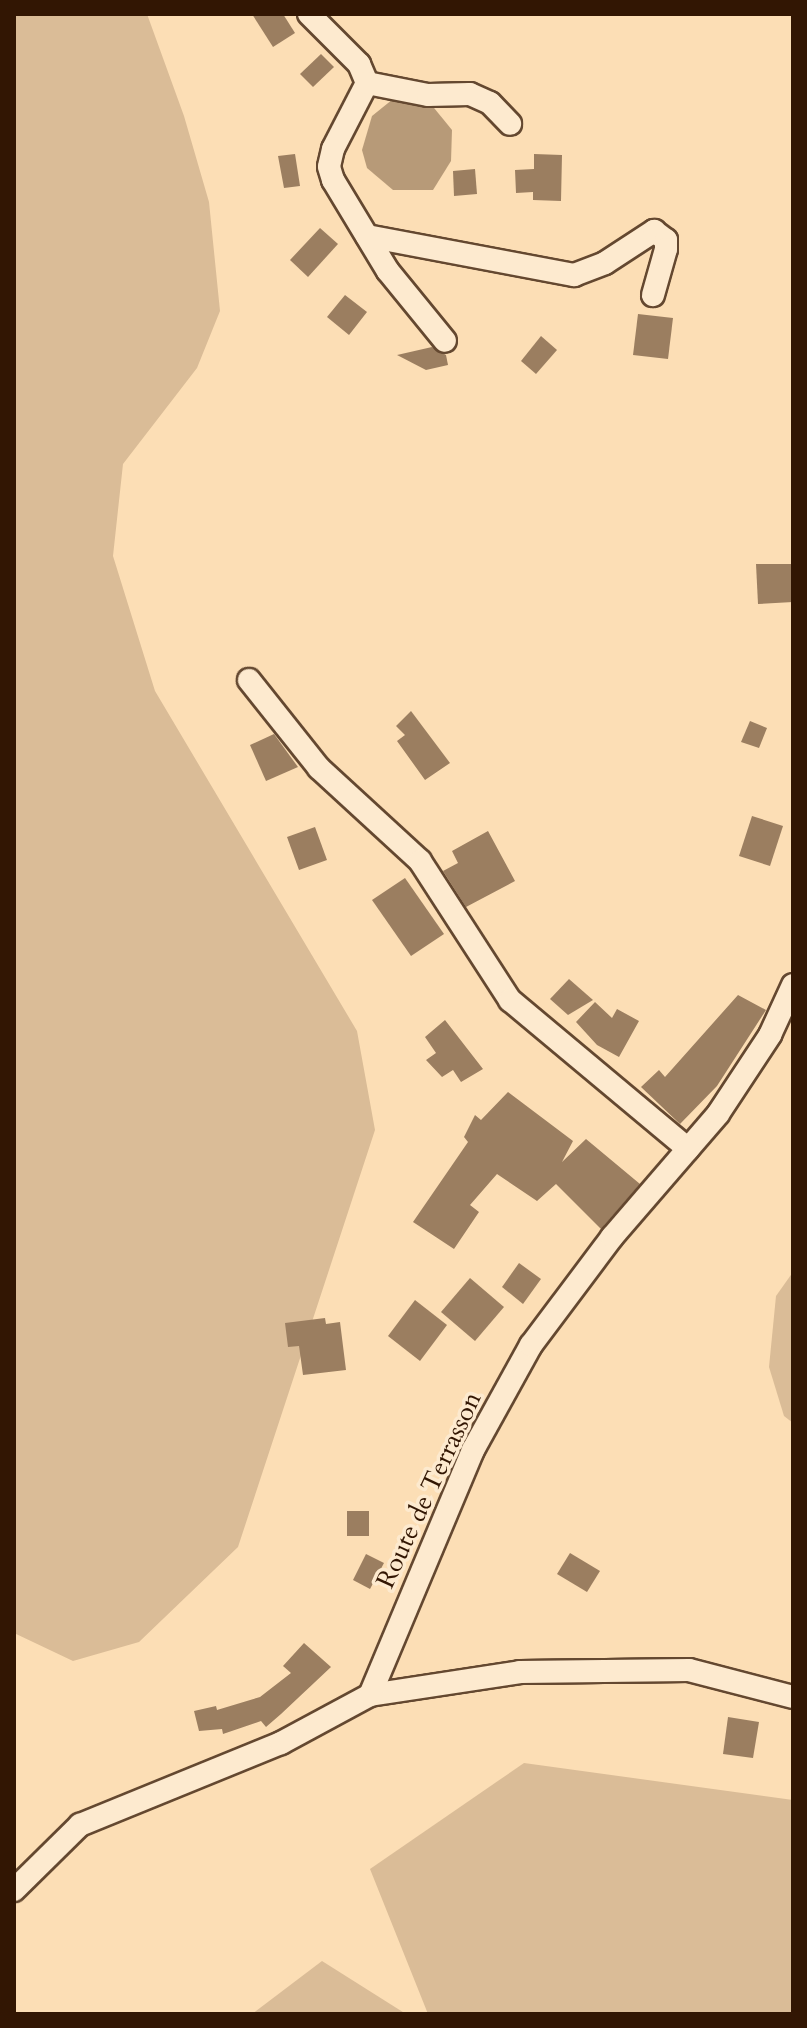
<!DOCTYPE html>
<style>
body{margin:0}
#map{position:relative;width:807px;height:2028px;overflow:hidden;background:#fcdeb5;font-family:Cardo,serif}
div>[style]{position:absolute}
.green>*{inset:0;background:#dabc97}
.water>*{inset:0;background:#b79a78}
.building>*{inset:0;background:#9b7e60}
.roads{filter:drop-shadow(2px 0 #644830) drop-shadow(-2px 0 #644830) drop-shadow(0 2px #644830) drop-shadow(0 -2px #644830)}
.minor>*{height:22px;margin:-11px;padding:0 11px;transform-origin:11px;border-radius:11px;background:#fdeacf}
span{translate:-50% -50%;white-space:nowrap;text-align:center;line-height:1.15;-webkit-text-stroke:7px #fdeacf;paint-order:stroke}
.street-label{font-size:26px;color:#321603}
.frame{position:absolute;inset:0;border:16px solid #321603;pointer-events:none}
</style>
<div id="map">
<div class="green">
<div style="clip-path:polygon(14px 14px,147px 14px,184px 116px,209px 202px,220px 311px,197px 368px,123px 464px,113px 556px,155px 691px,357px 1031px,375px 1130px,238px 1547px,139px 1642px,73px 1661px,14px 1633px)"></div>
<div style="clip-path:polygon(793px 1272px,793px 1423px,784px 1416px,769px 1367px,776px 1296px)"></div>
<div style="clip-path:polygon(524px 1763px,793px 1800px,793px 2014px,428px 2014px,370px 1869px)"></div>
<div style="clip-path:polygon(322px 1961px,406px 2014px,252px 2014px)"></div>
</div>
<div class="water">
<div style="clip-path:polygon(398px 95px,430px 103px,452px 130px,451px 161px,433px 190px,393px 190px,367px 168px,362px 150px,372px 116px)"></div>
</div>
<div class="building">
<div style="clip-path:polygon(252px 14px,283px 14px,295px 33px,273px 47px)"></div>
<div style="clip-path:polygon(321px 54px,334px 67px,313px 87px,300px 74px)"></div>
<div style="clip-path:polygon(295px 154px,300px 186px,284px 188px,278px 156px)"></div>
<div style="clip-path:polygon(534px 154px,562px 155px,561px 201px,533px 200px,533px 192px,516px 193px,515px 170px,534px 169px)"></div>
<div style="clip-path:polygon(475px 169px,477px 194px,454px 196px,453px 171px)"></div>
<div style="clip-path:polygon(320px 228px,338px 244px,308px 277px,290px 260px)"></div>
<div style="clip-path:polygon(345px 295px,367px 312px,349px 335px,327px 317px)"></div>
<div style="clip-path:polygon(638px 314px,673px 318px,668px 359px,633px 355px)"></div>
<div style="clip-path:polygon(541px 336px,557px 350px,536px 374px,521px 361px)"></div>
<div style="clip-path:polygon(432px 347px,446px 355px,448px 365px,426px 370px,397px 355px)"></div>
<div style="clip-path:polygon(756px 564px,791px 564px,793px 602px,758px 604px)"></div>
<div style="clip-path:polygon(411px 711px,450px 763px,425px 780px,397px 741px,405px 735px,396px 726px)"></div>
<div style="clip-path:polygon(750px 721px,767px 728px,759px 748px,741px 742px)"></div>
<div style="clip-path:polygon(274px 734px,298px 767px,266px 781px,250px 745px)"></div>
<div style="clip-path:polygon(752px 816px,783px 826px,770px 866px,739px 856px)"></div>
<div style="clip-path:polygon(315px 827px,327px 860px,299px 870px,287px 837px)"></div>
<div style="clip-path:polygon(488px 831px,515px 881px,466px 907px,443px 871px,458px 863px,452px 851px)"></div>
<div style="clip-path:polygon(405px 878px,444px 934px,411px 956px,372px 900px)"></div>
<div style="clip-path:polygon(569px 979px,593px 1000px,568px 1015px,550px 999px)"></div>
<div style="clip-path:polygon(738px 995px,766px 1010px,717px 1086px,680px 1124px,641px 1087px,659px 1070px,665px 1077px)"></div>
<div style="clip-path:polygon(595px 1002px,612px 1018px,617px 1009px,639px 1021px,619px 1057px,597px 1045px,576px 1022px)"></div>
<div style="clip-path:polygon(445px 1020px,483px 1069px,461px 1082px,453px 1070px,442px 1077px,426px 1060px,436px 1053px,425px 1037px)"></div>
<div style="clip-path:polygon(508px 1092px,573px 1141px,562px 1162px,586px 1139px,640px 1184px,601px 1229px,556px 1184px,537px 1201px,497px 1174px,470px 1205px,479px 1212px,454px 1249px,413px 1222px,468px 1142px,464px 1137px,475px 1115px,481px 1120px)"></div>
<div style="clip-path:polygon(519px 1263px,541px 1279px,523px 1304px,502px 1287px)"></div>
<div style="clip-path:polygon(470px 1278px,504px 1307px,475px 1341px,441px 1312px)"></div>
<div style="clip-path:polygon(415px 1300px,447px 1325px,420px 1361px,388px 1336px)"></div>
<div style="clip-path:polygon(325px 1318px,326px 1324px,340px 1322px,346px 1370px,303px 1375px,299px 1346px,288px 1347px,285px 1323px)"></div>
<div style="clip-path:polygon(347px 1511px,369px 1511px,369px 1536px,347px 1536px)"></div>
<div style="clip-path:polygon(570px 1553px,600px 1571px,587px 1592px,557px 1574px)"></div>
<div style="clip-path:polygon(366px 1554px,384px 1563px,370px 1589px,353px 1580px)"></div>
<div style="clip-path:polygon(304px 1643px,331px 1667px,281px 1714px,266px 1727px,261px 1721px,223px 1734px,222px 1729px,199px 1731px,194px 1711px,216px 1706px,217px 1710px,260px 1697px,291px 1673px,283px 1666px)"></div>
<div style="clip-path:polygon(728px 1717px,759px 1722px,753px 1758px,723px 1754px)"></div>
</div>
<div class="roads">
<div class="minor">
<div style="left:309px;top:14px;width:71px;rotate:45deg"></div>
<div style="left:359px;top:64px;width:21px;rotate:67deg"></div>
<div style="left:367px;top:83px;width:74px;rotate:117.3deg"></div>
<div style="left:333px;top:149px;width:18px;rotate:103deg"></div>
<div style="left:329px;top:167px;width:14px;rotate:73deg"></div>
<div style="left:333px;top:180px;width:106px;rotate:58.9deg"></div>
<div style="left:388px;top:271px;width:90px;rotate:50.8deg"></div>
<div style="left:367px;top:83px;width:62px;rotate:11.1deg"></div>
<div style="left:428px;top:95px;width:42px;rotate:-1.4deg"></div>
<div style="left:470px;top:94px;width:22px;rotate:24deg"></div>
<div style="left:490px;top:103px;width:29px;rotate:46deg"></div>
<div style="left:367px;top:236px;width:211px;rotate:10.7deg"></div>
<div style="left:574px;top:275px;width:33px;rotate:-21deg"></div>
<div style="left:605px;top:263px;width:59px;rotate:-33.1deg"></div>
<div style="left:654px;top:231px;width:15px;rotate:37deg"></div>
<div style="left:666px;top:240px;width:9px;rotate:90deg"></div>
<div style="left:666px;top:249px;width:48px;rotate:105.8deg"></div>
<div style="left:249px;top:680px;width:112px;rotate:51.5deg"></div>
<div style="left:319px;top:768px;width:137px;rotate:42.6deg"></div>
<div style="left:420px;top:861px;width:166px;rotate:57.1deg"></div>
<div style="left:510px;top:1000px;width:232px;rotate:39.9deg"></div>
<div style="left:370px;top:1695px;width:152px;rotate:-8.7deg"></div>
<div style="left:520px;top:1672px;width:169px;rotate:-0.7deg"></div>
<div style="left:689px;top:1670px;width:107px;rotate:14.6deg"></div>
<div style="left:14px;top:1890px;width:93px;rotate:-44.6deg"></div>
<div style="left:80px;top:1825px;width:217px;rotate:-22.2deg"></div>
<div style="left:281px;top:1743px;width:101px;rotate:-28.3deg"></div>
<div style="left:370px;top:1695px;width:266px;rotate:-67.2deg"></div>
<div style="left:473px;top:1450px;width:120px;rotate:-61.1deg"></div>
<div style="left:531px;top:1345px;width:135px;rotate:-53.1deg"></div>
<div style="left:612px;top:1237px;width:162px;rotate:-49.2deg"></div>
<div style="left:718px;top:1114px;width:95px;rotate:-56.6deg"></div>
<div style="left:770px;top:1035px;width:55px;rotate:-65.3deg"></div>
</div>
</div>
<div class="street-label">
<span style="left:429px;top:1490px;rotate:-65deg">Route de Terrasson</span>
</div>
<div class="frame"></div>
</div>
